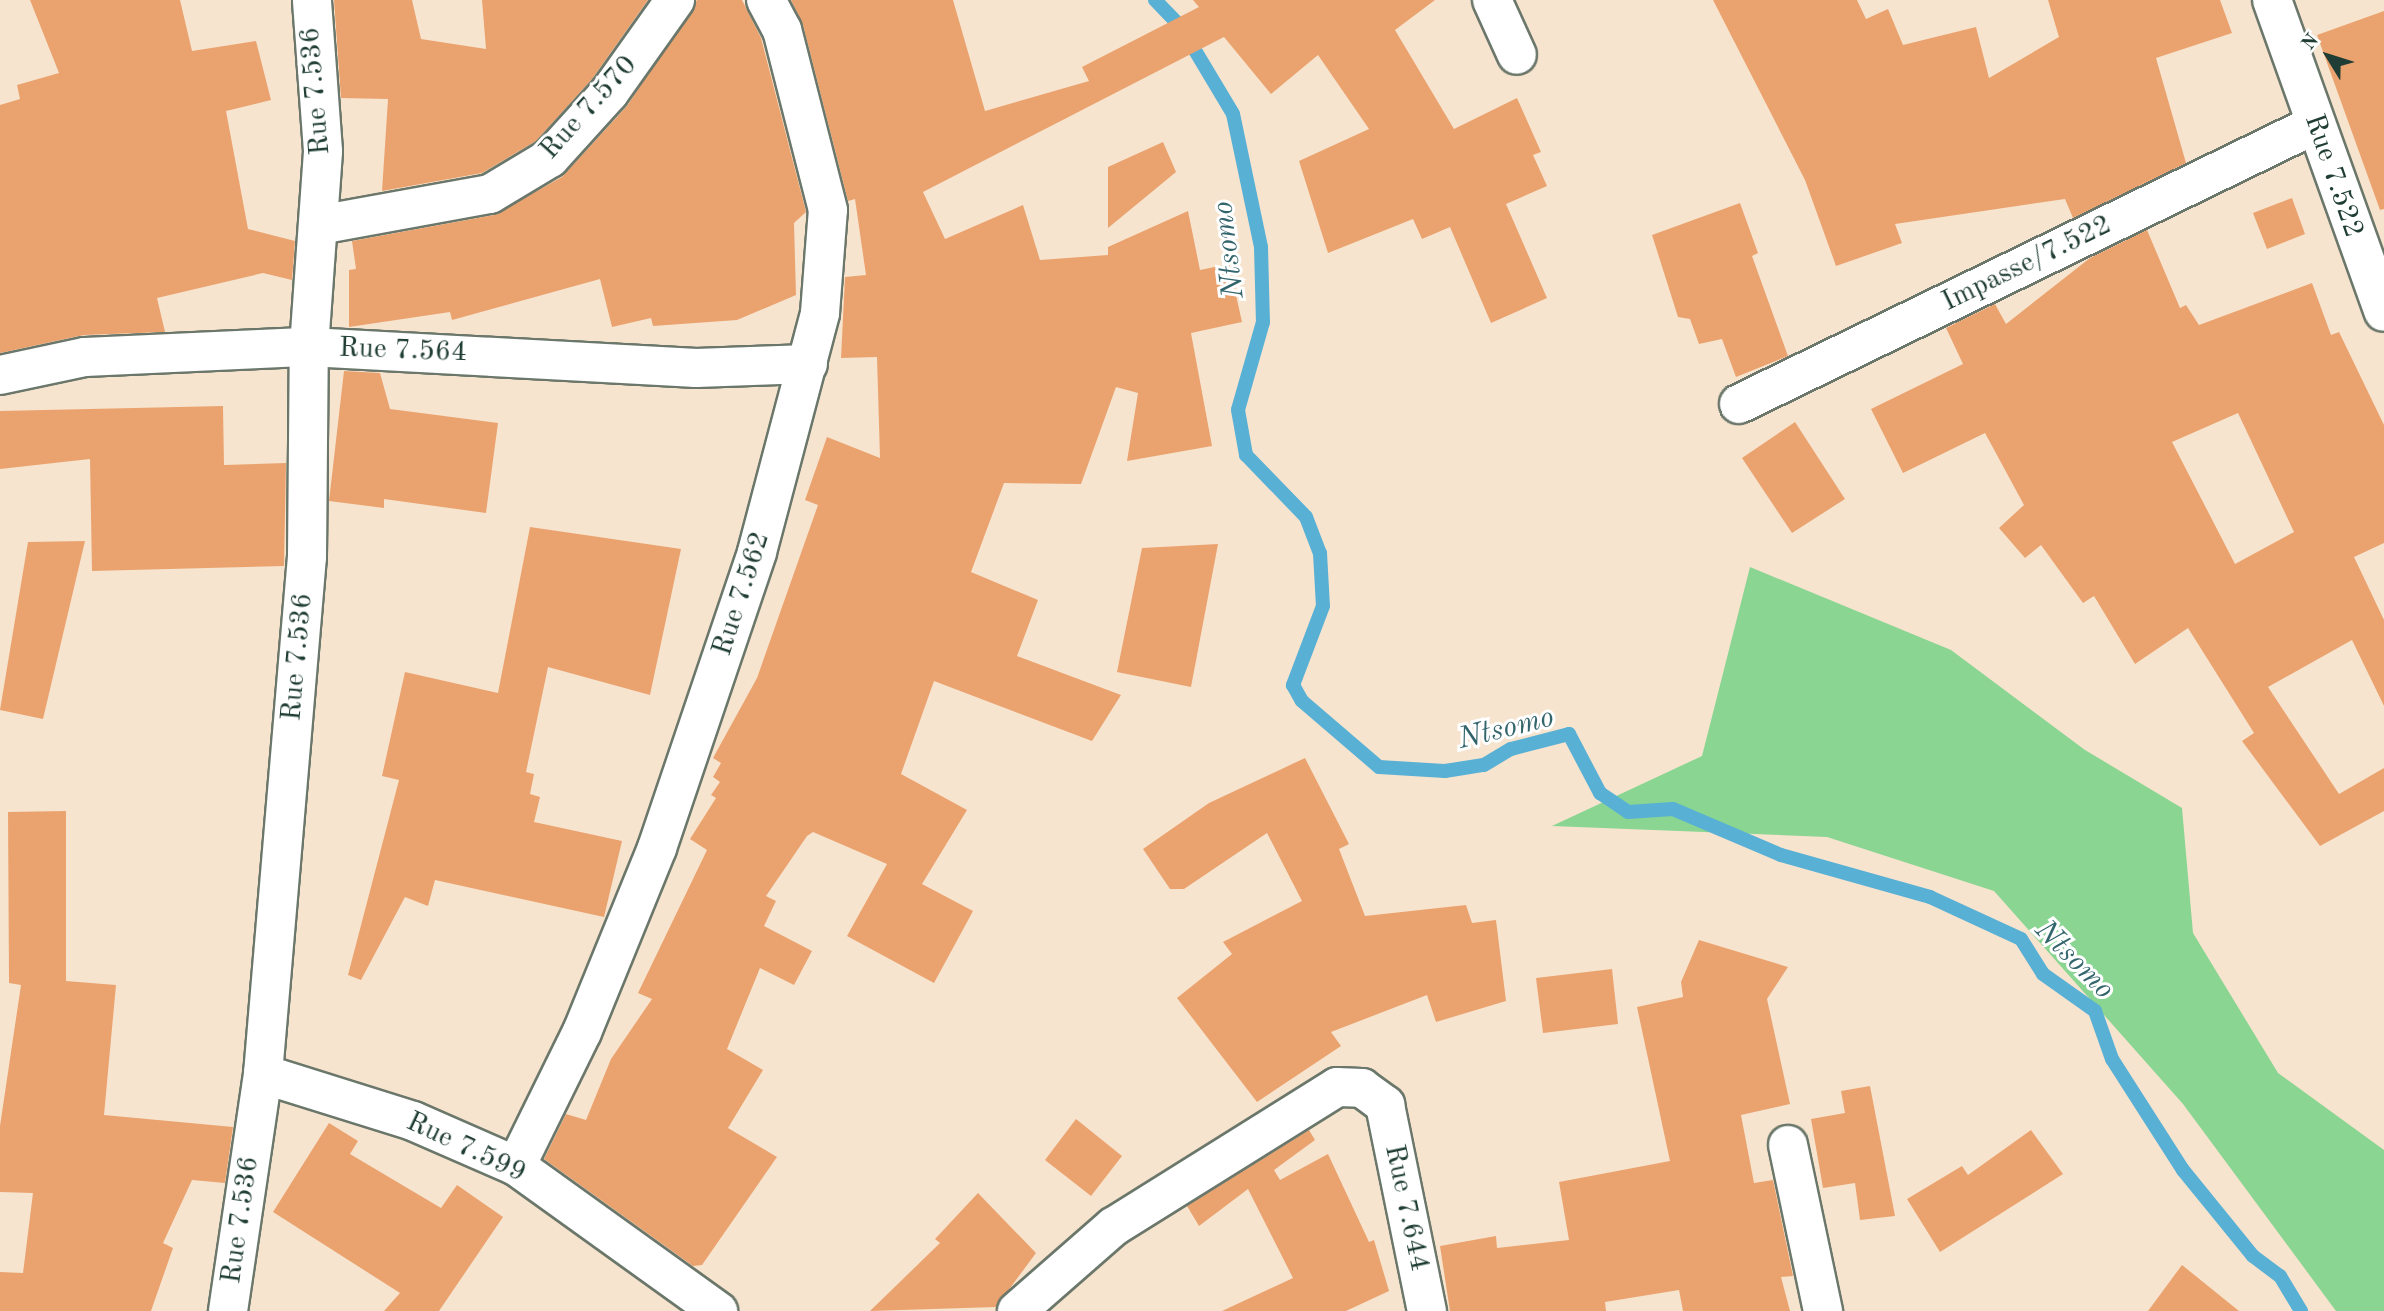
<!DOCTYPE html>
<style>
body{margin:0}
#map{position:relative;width:2384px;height:1311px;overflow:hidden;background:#f7e4cf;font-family:"Old Standard TT",serif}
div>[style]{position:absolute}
.green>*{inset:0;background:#8ad592}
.stream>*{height:14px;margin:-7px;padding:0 7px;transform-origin:7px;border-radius:7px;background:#58b0d5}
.building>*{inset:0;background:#eaa36f}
.roads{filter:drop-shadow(2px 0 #6b776a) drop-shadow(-2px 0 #6b776a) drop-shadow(0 2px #6b776a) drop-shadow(0 -2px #6b776a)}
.street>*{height:38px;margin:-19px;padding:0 19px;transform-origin:19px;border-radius:19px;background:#fff}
span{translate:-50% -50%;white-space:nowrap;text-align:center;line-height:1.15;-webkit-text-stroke:6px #fff;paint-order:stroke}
.street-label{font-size:28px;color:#1f3d34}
.water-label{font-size:30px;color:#33656c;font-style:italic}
.north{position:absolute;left:2293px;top:21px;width:70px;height:70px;-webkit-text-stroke:5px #fff;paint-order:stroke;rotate:308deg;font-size:19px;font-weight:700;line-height:28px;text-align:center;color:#1f3d34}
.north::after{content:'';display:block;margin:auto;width:24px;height:32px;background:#1f3d34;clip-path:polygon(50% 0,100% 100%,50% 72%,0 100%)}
</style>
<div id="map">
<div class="green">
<div style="clip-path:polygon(1750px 567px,1951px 650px,2085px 750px,2182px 808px,2193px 933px,2278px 1073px,2384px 1150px,2384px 1311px,2336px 1311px,2183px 1104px,1994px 891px,1827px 837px,1552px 826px,1702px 756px)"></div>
</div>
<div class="stream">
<div style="left:1155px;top:0;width:37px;rotate:46deg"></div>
<div style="left:1181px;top:27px;width:101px;rotate:59.1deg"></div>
<div style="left:1233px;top:114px;width:136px;rotate:78.1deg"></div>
<div style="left:1261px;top:247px;width:75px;rotate:88.5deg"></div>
<div style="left:1263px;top:322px;width:91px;rotate:105.9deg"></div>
<div style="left:1238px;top:410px;width:46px;rotate:79.9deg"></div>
<div style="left:1246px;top:455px;width:86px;rotate:45.9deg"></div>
<div style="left:1306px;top:517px;width:39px;rotate:69deg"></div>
<div style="left:1320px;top:553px;width:53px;rotate:86.8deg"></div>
<div style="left:1323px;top:606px;width:85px;rotate:110.8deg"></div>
<div style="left:1293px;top:685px;width:18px;rotate:61deg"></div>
<div style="left:1302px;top:701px;width:101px;rotate:40.6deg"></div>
<div style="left:1379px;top:767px;width:66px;rotate:3.5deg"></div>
<div style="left:1445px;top:771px;width:39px;rotate:-9deg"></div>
<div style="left:1484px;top:765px;width:31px;rotate:-31deg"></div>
<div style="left:1511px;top:749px;width:60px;rotate:-14.5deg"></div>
<div style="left:1569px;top:734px;width:67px;rotate:62.3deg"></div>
<div style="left:1600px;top:793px;width:34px;rotate:34deg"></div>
<div style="left:1628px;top:812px;width:45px;rotate:-3.8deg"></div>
<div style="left:1673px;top:809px;width:117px;rotate:23.1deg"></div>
<div style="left:1781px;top:855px;width:155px;rotate:15.7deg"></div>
<div style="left:1930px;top:897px;width:100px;rotate:24.8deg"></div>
<div style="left:2021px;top:939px;width:41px;rotate:57.8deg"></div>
<div style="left:2043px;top:974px;width:64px;rotate:35.4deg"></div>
<div style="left:2095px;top:1011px;width:51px;rotate:70.5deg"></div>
<div style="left:2112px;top:1059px;width:132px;rotate:57.4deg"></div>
<div style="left:2183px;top:1170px;width:111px;rotate:50.9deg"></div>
<div style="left:2253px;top:1256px;width:34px;rotate:37deg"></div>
<div style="left:2280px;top:1276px;width:41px;rotate:59deg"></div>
</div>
<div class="building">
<div style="clip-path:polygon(30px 0,180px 0,192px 51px,256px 41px,271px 100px,226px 111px,248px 229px,295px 241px,292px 280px,263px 273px,157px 298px,165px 332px,84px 335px,0 353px,0 105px,20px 99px,17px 85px,59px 73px)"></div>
<div style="clip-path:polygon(334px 0,412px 0,421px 39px,486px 49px,482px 0,648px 0,592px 79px,536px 141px,482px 173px,382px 191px,388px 99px,341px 98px)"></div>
<div style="clip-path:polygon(697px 0,742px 0,761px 38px,806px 212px,794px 223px,796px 295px,737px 320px,653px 326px,651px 318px,612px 327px,600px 279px,452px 320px,450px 312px,349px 327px,349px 270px,356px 269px,352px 241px,494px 215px,562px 177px,627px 106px)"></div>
<div style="clip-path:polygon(791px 0,953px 0,985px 111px,1089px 81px,1082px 67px,1199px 7px,1193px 0,1435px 0,1395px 30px,1454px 129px,1517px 98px,1541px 152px,1533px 155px,1547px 186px,1506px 204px,1547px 298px,1491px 323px,1450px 227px,1422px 239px,1413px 219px,1328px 253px,1299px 161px,1369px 129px,1318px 55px,1271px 94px,1224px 37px,923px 192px,945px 239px,1023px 205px,1040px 260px,1108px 255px,1108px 247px,1188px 211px,1200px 270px,1229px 264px,1242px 322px,1191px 333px,1212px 446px,1127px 461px,1138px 393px,1116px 387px,1081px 484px,1004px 483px,971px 572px,1038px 600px,1017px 656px,1121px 695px,1092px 741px,934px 681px,901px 774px,967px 810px,922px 884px,973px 911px,934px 983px,847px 936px,887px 864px,813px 832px,807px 836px,766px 896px,776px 901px,764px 926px,812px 951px,794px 985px,760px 968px,727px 1049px,763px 1070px,728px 1128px,777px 1157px,702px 1265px,693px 1266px,544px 1159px,566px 1114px,586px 1120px,611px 1059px,652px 999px,638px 993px,707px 850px,690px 839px,716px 798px,711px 795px,720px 782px,713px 777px,721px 763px,713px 758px,757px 678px,818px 505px,805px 500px,827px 437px,880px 458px,877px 357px,841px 358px,845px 277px,866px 275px,855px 199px,848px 201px,803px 25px)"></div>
<div style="clip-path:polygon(1713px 0,1857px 0,1866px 19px,1888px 9px,1903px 45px,1976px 27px,1989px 78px,2059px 37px,2048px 0,2220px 0,2232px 33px,2156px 58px,2186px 163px,2073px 218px,2065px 199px,1895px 224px,1902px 243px,1836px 266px,1805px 180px)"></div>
<div style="clip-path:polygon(2384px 11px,2384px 209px,2380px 210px,2317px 35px)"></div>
<div style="clip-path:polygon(1163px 142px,1176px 172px,1108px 228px,1108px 167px)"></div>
<div style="clip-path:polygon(2292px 198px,2305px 234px,2267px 249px,2253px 213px)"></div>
<div style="clip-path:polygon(1740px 203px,1758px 253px,1752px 256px,1788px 356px,1736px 377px,1722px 339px,1699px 344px,1690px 319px,1678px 317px,1652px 235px)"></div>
<div style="clip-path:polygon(evenodd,2147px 230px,2180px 308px,2186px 305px,2199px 325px,2312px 283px,2331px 335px,2339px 332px,2384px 425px,2384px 543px,2354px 557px,2384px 620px,2384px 706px,2352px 640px,2268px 687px,2339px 794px,2384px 768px,2384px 811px,2320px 846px,2242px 741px,2254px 733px,2188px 628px,2135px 664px,2094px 596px,2083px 603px,2041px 545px,2025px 558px,1999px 528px,2024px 505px,1985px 433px,1903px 473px,1871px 409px,1963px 364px,1946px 328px,1995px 304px,2006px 324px,2090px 258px,2147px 230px,2238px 413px,2294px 532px,2235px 564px,2172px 442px,2238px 413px)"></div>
<div style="clip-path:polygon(344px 371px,380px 373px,390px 409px,498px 423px,486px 513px,384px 499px,384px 508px,329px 501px)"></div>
<div style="clip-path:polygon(223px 406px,224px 465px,286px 463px,284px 566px,92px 571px,90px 459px,0 469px,0 411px)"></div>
<div style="clip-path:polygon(1795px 422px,1845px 499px,1792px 533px,1742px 458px)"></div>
<div style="clip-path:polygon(530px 527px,681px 549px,650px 695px,548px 667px,526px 772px,534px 774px,530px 794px,540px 797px,534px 822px,622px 841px,604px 917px,435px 880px,428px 906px,405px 897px,361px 980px,348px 975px,399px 780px,382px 776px,405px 672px,498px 693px)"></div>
<div style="clip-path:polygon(85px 541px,43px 719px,0 710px,28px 542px)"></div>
<div style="clip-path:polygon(1218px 544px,1191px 687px,1117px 672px,1142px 548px)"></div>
<div style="clip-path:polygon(1305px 758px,1349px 844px,1339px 849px,1365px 916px,1466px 905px,1472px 923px,1496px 920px,1506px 1001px,1436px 1022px,1427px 995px,1331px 1032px,1341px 1046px,1257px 1102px,1177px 998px,1232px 954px,1223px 942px,1302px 901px,1267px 833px,1184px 889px,1170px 889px,1143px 849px,1209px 803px)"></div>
<div style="clip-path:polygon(66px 811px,66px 981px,116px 985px,104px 1115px,233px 1127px,225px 1183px,192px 1180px,163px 1243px,173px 1248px,151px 1311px,0 1311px,0 1272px,23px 1273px,33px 1193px,0 1192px,0 1126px,21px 985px,9px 983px,8px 812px)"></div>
<div style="clip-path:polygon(1699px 940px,1788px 967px,1767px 999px,1790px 1104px,1741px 1115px,1754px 1183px,1773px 1180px,1793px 1276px,1781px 1277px,1790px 1311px,1683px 1311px,1679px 1290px,1605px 1302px,1606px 1311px,1450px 1311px,1440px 1246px,1496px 1236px,1497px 1248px,1569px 1240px,1559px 1182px,1670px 1161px,1637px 1007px,1683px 997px,1681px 982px)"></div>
<div style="clip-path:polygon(1612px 969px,1618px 1024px,1543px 1033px,1536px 978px)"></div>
<div style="clip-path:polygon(1870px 1086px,1895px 1216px,1860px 1220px,1855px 1183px,1823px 1188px,1811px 1119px,1845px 1113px,1841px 1091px)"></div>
<div style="clip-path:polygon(1076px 1119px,1122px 1156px,1091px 1196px,1045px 1160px)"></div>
<div style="clip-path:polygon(329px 1123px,358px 1141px,350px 1154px,441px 1208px,457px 1185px,503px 1217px,439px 1311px,384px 1311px,400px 1293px,273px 1212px)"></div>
<div style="clip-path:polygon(1309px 1130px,1315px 1140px,1274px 1170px,1280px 1180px,1328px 1154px,1369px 1242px,1374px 1240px,1389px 1291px,1346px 1311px,1222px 1311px,1293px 1278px,1248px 1189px,1199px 1226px,1187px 1206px)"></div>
<div style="clip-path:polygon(2031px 1130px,2063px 1174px,1940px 1252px,1907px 1199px,1962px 1166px,1968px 1175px)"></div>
<div style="clip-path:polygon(978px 1193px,1036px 1253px,996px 1307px,870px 1311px,940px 1243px,935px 1239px)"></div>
<div style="clip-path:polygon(2182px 1265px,2239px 1311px,2148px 1311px)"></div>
</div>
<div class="roads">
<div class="street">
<div style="left:1492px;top:0;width:60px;rotate:65.6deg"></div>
<div style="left:2272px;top:0;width:331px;rotate:70.3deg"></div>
<div style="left:319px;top:225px;width:174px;rotate:-10.3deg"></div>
<div style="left:490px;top:194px;width:70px;rotate:-31deg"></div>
<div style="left:550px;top:158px;width:88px;rotate:-47.8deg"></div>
<div style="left:609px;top:93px;width:114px;rotate:-54.6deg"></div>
<div style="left:0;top:375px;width:87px;rotate:-12deg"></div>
<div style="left:85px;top:357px;width:224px;rotate:-2.6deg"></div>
<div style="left:309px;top:347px;width:388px;rotate:3.1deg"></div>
<div style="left:696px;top:368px;width:112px;rotate:-2deg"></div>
<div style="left:1739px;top:404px;width:641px;rotate:-25.89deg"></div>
<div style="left:263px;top:1074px;width:157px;rotate:17.4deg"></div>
<div style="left:413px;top:1121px;width:112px;rotate:23.6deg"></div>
<div style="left:516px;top:1166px;width:249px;rotate:35.7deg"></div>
<div style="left:1788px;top:1145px;width:170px;rotate:78.1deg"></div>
<div style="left:516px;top:1166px;width:149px;rotate:-63.8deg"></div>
<div style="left:582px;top:1032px;width:199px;rotate:-67.8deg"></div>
<div style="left:657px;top:848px;width:312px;rotate:-71.3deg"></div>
<div style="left:757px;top:552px;width:247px;rotate:-75.2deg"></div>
<div style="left:820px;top:313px;width:103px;rotate:-85.6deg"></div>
<div style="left:828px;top:210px;width:186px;rotate:-104.3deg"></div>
<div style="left:782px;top:30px;width:34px;rotate:-118deg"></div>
<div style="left:228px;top:1311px;width:240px;rotate:-81.6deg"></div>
<div style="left:263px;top:1074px;width:519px;rotate:-85.14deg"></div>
<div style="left:307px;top:557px;width:210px;rotate:-89.5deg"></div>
<div style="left:309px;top:347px;width:196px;rotate:-85.9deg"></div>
<div style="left:323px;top:151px;width:151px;rotate:-94.2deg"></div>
<div style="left:1017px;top:1311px;width:128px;rotate:-41.2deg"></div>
<div style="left:1113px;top:1227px;width:264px;rotate:-32deg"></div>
<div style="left:1337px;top:1087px;width:25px;rotate:2deg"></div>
<div style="left:1362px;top:1088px;width:29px;rotate:36deg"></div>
<div style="left:1385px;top:1105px;width:210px;rotate:78.5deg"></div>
</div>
</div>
<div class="street-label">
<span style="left:316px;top:91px;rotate:-95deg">Rue 7.536</span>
<span style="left:589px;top:108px;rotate:-48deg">Rue 7.570</span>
<span style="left:2333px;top:176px;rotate:71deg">Rue 7.522</span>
<span style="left:2027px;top:264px;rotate:-26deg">Impasse/7.522</span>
<span style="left:403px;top:351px;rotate:2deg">Rue 7.564</span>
<span style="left:742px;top:594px;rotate:-72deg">Rue 7.562</span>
<span style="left:298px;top:657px;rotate:-85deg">Rue 7.536</span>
<span style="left:466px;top:1148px;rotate:25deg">Rue 7.599</span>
<span style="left:1406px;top:1208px;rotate:78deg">Rue 7.644</span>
<span style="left:241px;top:1220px;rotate:-82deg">Rue 7.536</span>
</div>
<div class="water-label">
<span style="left:1229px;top:250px;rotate:-97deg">Ntsomo</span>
<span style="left:1506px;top:729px;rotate:-14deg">Ntsomo</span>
<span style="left:2074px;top:960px;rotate:45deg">Ntsomo</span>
</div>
<div class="north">N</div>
</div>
